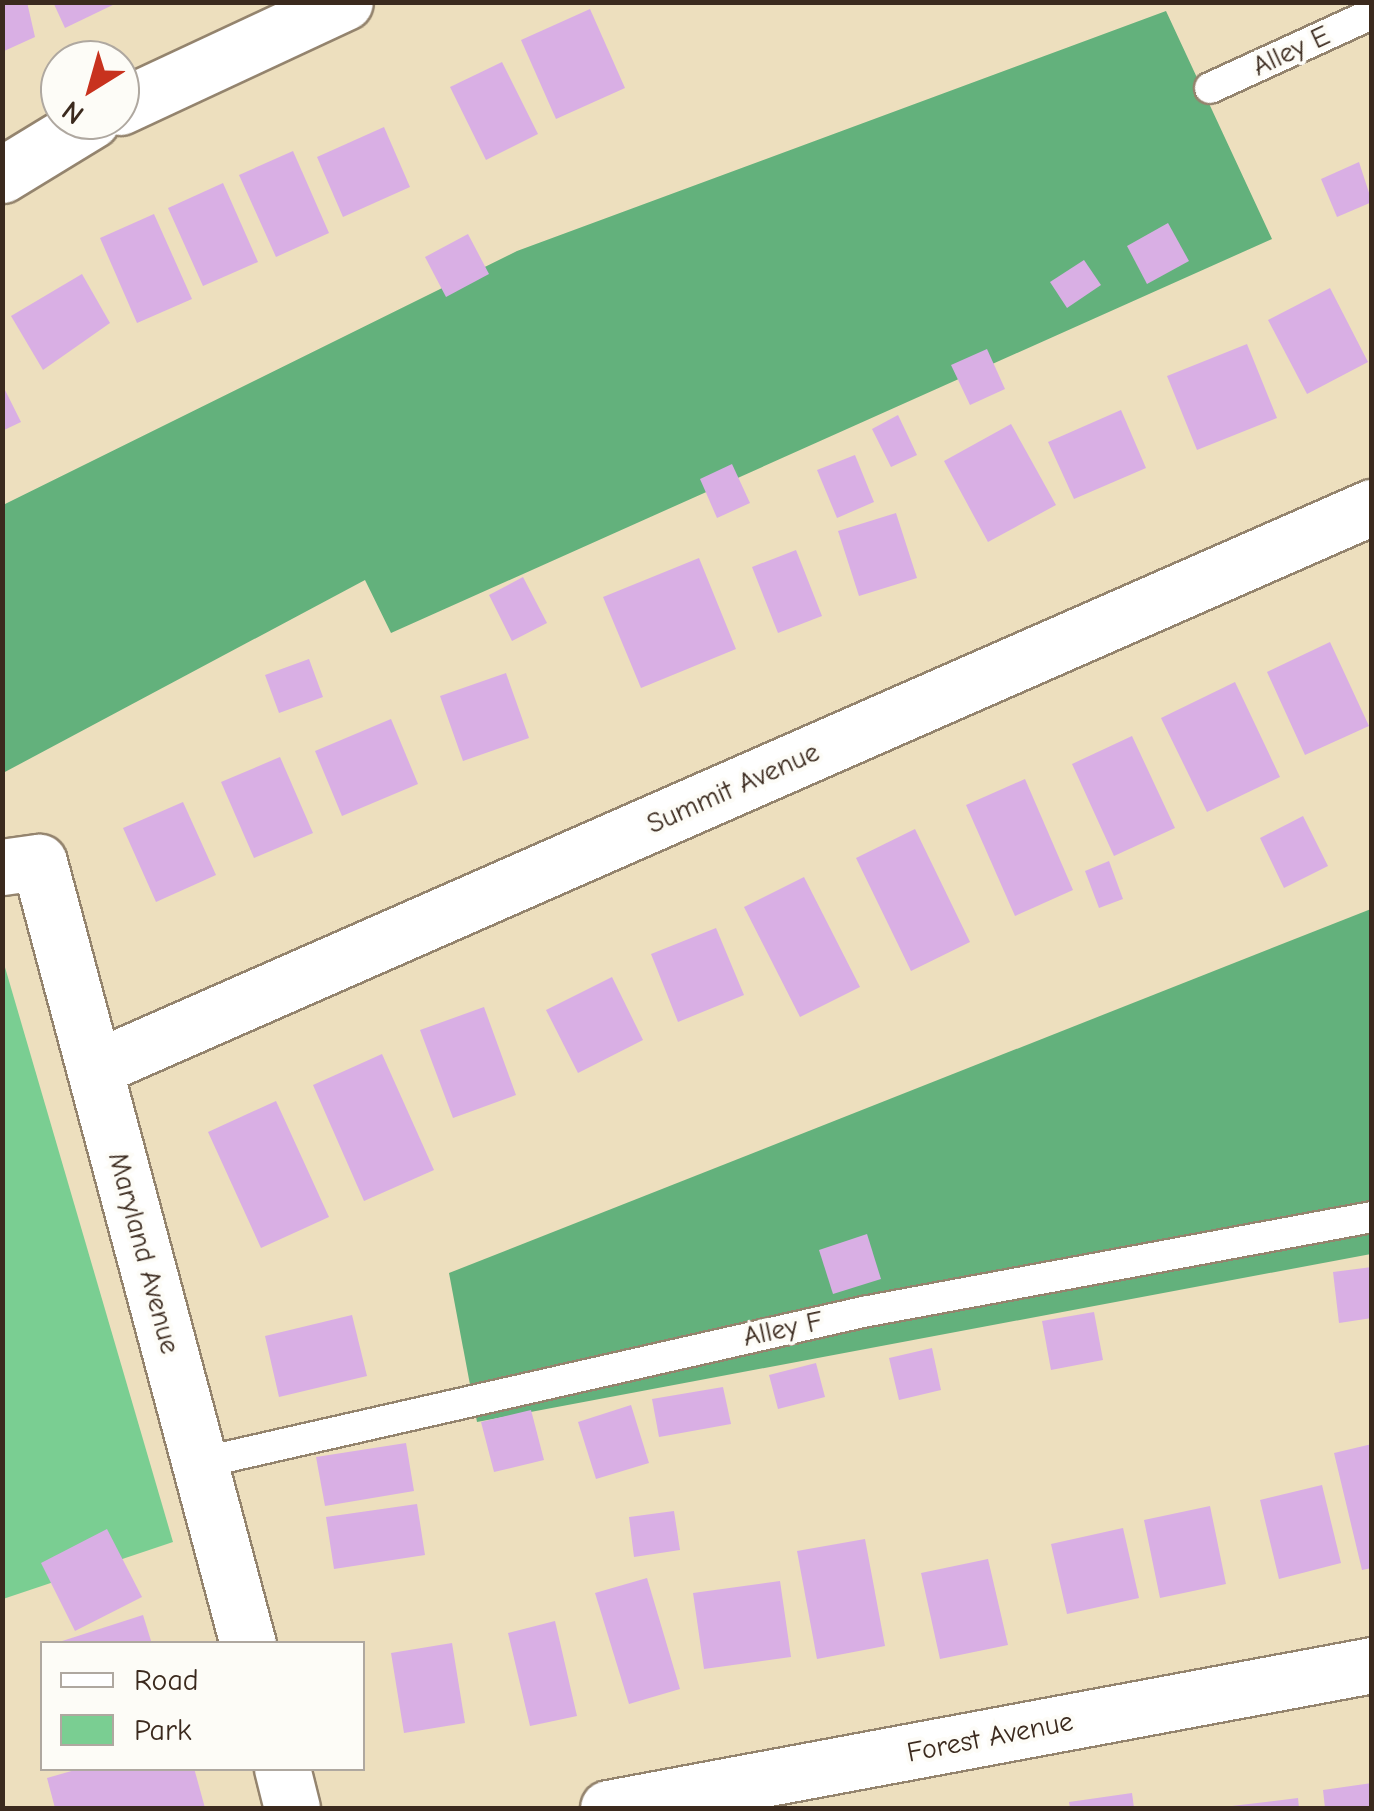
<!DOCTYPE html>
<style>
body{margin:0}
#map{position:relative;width:1374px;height:1811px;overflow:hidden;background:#eddfbe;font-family:"Comic Neue",sans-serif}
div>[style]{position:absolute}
.green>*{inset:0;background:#7ace92}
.forest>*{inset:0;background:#63b17c}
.building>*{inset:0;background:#d9afe4}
.roads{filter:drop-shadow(2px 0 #94846e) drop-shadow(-2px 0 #94846e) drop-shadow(0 2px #94846e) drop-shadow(0 -2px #94846e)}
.service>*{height:30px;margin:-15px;padding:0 15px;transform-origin:15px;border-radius:15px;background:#fff}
.minor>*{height:55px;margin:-27.5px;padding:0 27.5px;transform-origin:27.5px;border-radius:27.5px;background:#fff}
.tertiary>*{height:55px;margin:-27.5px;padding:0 27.5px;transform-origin:27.5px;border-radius:27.5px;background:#fff}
span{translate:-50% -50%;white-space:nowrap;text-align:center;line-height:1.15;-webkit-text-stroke:8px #fdfcf7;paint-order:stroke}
.street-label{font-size:28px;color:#3b2a1e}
.frame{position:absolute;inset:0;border:5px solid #3b2a1e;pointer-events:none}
.legend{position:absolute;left:40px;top:1641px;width:325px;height:130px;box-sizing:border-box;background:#fdfcf7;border:2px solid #afa8a0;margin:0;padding:12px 18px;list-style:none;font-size:30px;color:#3b2a1e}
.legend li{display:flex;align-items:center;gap:20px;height:50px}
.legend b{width:50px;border:2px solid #afa8a0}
.north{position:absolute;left:40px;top:40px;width:100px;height:100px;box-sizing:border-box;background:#fdfcf7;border:2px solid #afa8a0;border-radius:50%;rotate:217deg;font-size:28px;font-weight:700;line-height:40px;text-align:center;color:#3b2a1e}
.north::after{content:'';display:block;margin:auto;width:35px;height:45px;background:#c8321e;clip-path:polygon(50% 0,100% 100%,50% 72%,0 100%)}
</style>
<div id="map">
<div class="green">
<div style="clip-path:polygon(2px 957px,173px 1542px,3px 1599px,2px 1599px)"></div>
</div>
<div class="forest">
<div style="clip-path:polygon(1166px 11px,1272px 239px,391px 633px,365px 580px,3px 773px,3px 505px,517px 251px)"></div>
<div style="clip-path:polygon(1371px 909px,1371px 1254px,477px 1422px,449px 1273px)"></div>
</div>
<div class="building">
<div style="clip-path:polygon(2px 2px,27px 2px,35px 37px,2px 52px)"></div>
<div style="clip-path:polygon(53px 2px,119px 2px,65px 28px)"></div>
<div style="clip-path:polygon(590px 9px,625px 88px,556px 119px,521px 40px)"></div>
<div style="clip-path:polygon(502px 62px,538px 134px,486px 160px,450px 87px)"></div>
<div style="clip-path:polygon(384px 127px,410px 187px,343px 217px,317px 157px)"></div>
<div style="clip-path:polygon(293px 151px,329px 233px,276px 257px,239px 175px)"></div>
<div style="clip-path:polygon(1359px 162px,1372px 202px,1337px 217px,1321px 179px)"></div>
<div style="clip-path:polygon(223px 183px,258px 262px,203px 286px,168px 208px)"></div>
<div style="clip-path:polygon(154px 214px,192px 299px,137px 323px,100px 238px)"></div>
<div style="clip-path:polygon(1168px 223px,1189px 261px,1147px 284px,1127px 246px)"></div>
<div style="clip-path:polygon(468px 234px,489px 274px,446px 297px,425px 257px)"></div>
<div style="clip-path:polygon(1084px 260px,1101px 285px,1067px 308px,1050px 282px)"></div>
<div style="clip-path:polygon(82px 274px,110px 323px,43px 370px,11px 316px)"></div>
<div style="clip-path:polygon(1330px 288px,1368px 362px,1307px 394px,1268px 320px)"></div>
<div style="clip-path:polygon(1247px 344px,1277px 418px,1197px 450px,1167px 376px)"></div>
<div style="clip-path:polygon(987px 349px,1005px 389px,970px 405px,951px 365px)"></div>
<div style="clip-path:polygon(2px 384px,21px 422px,2px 431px)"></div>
<div style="clip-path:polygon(1121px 410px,1146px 468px,1074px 499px,1048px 442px)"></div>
<div style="clip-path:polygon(898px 415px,917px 455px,891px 467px,872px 429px)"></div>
<div style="clip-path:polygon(1011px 424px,1056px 505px,988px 542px,944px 461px)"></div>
<div style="clip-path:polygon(855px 455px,874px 502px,837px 518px,817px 470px)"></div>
<div style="clip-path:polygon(732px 464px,750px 503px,717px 518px,700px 479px)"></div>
<div style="clip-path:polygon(896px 513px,917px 578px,859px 596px,838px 531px)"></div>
<div style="clip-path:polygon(796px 550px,822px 616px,778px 633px,752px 567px)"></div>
<div style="clip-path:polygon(699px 558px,736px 649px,641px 688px,603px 597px)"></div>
<div style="clip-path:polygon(523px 577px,547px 623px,512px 641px,489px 595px)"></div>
<div style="clip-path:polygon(1330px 642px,1369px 726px,1305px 755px,1267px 672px)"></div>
<div style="clip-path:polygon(309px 659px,323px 697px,279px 713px,265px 675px)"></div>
<div style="clip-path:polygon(506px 673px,529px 738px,463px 761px,440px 696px)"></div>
<div style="clip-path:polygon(1235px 682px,1280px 777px,1207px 812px,1161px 718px)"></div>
<div style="clip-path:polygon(391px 719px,418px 784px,342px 816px,315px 751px)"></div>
<div style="clip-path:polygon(1132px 736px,1175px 828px,1114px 856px,1072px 764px)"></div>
<div style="clip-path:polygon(280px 757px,313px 833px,254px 858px,221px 782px)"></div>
<div style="clip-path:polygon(1025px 779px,1073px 890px,1015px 916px,966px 805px)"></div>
<div style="clip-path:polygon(183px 802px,216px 875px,156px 902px,123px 828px)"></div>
<div style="clip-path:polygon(1303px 816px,1328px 866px,1284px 888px,1260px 838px)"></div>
<div style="clip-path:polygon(915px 829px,970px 942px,911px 971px,856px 858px)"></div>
<div style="clip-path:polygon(1109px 861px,1123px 899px,1099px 908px,1085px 871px)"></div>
<div style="clip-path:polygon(804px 877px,860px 987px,800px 1017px,744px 907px)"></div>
<div style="clip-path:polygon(716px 928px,744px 995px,678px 1022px,651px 954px)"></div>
<div style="clip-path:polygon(612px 977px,643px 1040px,578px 1073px,546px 1010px)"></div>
<div style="clip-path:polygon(484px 1007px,516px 1095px,453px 1118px,420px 1030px)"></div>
<div style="clip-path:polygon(382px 1054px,434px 1170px,364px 1201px,313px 1085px)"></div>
<div style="clip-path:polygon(276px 1101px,329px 1217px,261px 1248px,208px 1132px)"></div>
<div style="clip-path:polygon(867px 1234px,881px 1279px,833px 1294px,819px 1250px)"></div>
<div style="clip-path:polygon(1372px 1267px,1372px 1318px,1339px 1323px,1333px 1272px)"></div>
<div style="clip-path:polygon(1094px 1312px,1103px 1360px,1051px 1370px,1042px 1321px)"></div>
<div style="clip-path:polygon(352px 1315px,367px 1376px,279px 1397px,265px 1336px)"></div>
<div style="clip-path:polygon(932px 1348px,941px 1390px,899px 1400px,889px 1358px)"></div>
<div style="clip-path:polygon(816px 1363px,825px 1397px,778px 1409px,769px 1375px)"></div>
<div style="clip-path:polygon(723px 1387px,731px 1424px,659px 1437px,652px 1399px)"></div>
<div style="clip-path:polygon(631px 1405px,649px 1463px,596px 1479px,578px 1422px)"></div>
<div style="clip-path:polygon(531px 1410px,544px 1460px,494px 1472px,481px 1422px)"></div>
<div style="clip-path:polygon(406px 1443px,414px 1491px,325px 1506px,316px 1457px)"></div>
<div style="clip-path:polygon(1372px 1444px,1372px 1568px,1362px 1570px,1334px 1453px)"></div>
<div style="clip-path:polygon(1322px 1485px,1341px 1563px,1279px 1579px,1260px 1500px)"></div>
<div style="clip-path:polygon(417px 1504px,425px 1555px,334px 1569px,326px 1517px)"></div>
<div style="clip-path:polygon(1210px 1506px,1226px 1584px,1160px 1598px,1144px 1520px)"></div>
<div style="clip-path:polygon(674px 1511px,680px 1550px,634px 1557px,629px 1517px)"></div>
<div style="clip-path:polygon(1123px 1528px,1139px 1598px,1067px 1614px,1051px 1544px)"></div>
<div style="clip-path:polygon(107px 1529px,142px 1597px,75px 1631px,41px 1563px)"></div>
<div style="clip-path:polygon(865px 1539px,885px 1646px,817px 1659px,797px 1551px)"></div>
<div style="clip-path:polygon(988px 1559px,1008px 1645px,940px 1659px,921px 1573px)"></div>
<div style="clip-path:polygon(647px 1578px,680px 1689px,629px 1704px,595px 1593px)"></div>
<div style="clip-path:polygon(780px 1581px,791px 1657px,704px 1669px,693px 1593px)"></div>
<div style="clip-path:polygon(143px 1615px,152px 1644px,56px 1644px,56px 1643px)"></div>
<div style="clip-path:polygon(555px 1621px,577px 1716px,530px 1726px,508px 1633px)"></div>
<div style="clip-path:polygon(452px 1643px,465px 1723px,404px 1733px,391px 1653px)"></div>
<div style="clip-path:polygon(82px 1768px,194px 1768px,205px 1808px,55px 1808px,47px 1778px)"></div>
<div style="clip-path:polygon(1372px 1783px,1372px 1808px,1325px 1808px,1323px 1790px)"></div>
<div style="clip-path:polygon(1132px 1793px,1134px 1808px,1070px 1808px,1069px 1802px)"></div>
<div style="clip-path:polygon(1298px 1798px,1299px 1808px,1232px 1808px,1232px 1806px)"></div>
</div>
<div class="roads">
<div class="service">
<div style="left:1210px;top:88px;width:178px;rotate:-24.6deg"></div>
<div style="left:200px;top:1463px;width:680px;rotate:-12.83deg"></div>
<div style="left:863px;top:1312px;width:518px;rotate:-10.57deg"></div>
</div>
<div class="minor">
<div style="left:2px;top:867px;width:37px;rotate:-8deg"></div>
<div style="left:39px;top:862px;width:809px;rotate:75.04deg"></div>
<div style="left:95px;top:1068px;width:1395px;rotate:-23.72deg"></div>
<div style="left:282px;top:1768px;width:41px;rotate:76deg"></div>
<div style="left:608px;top:1808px;width:777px;rotate:-10.6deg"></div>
</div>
<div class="tertiary">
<div style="left:120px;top:107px;width:248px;rotate:-25deg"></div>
<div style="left:2px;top:175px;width:105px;rotate:-31.4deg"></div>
</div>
</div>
<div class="street-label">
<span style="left:1291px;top:51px;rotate:-25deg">Alley E</span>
<span style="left:733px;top:788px;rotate:-24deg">Summit Avenue</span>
<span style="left:144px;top:1253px;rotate:75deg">Maryland Avenue</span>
<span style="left:783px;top:1329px;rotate:-12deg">Alley F</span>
<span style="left:990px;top:1737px;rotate:-11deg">Forest Avenue</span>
</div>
<div class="frame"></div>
<ul class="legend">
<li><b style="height:12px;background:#fff"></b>Road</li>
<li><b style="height:28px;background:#7ace92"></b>Park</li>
</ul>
<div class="north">N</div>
</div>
